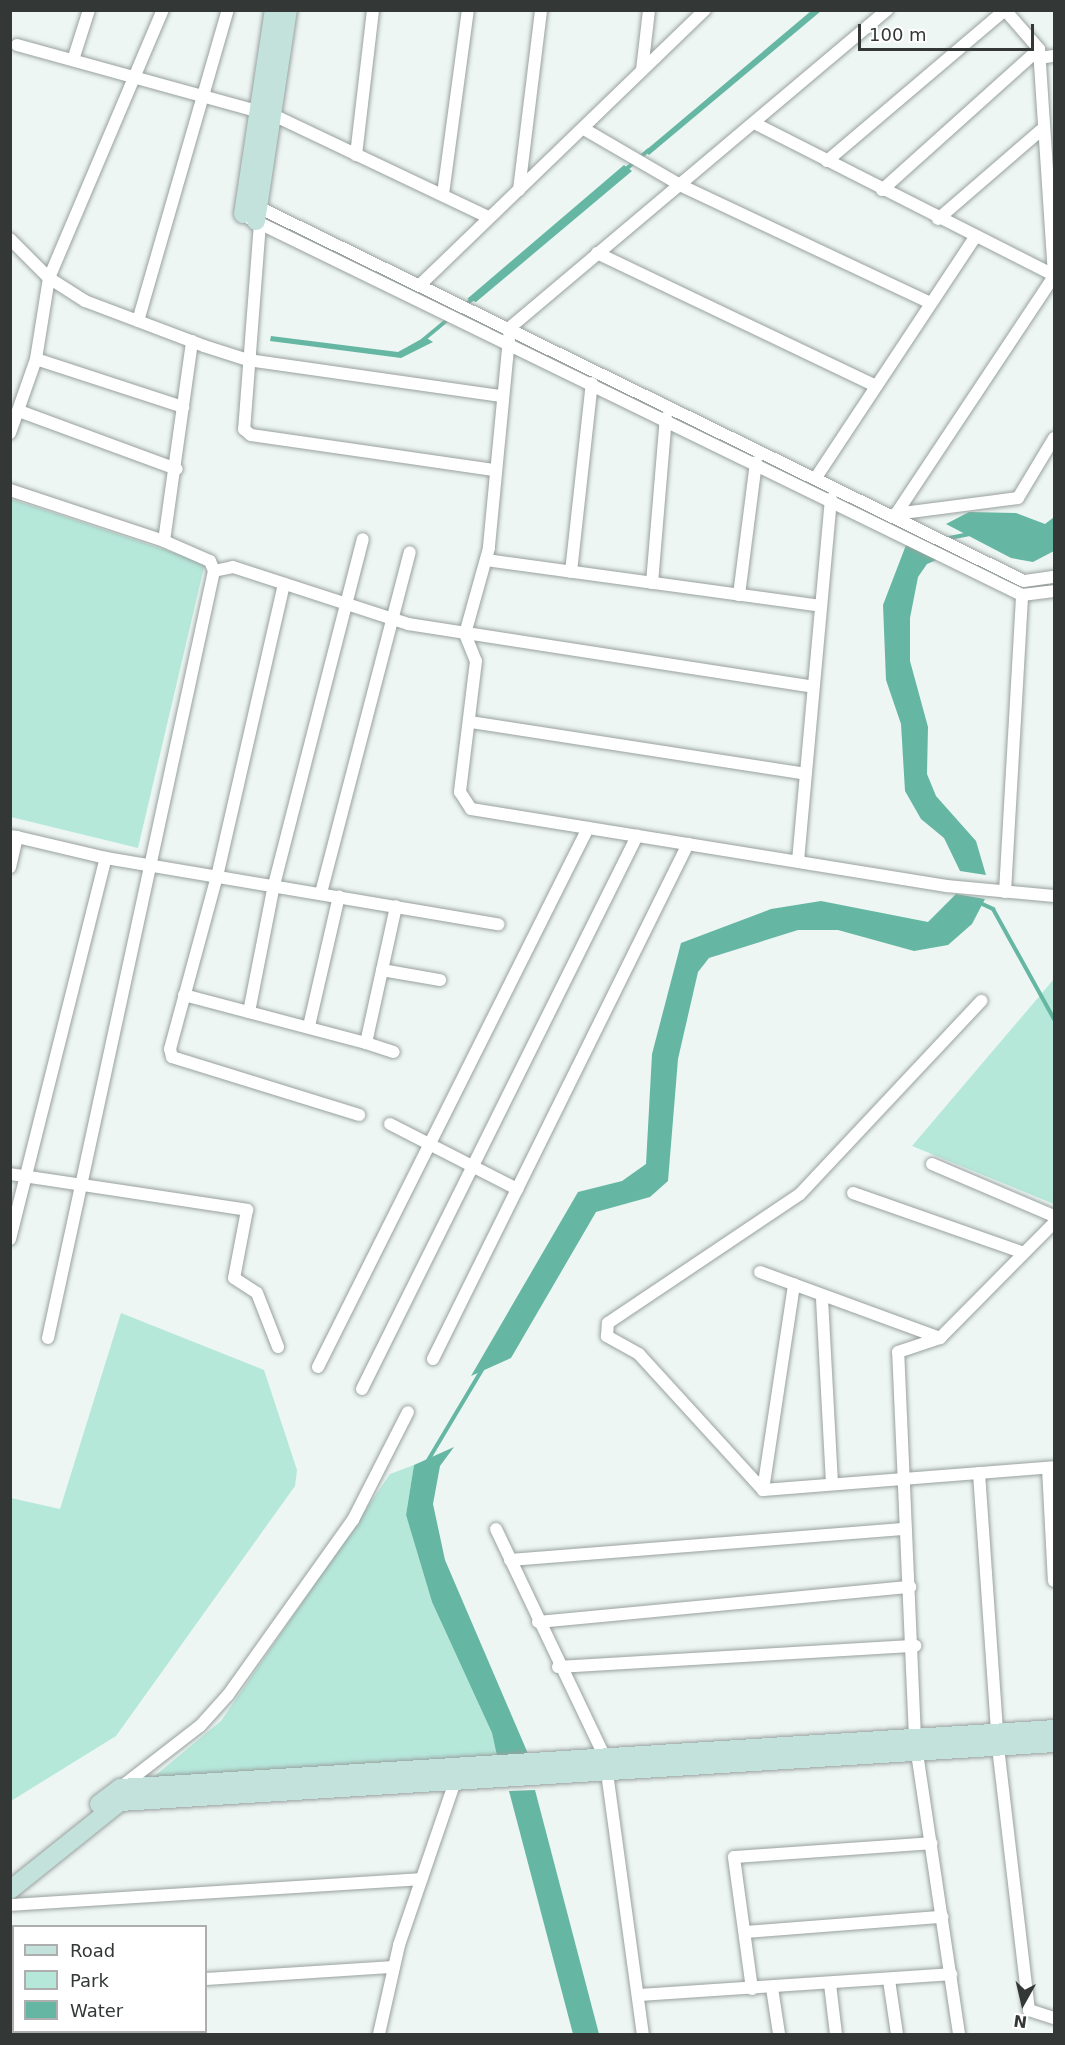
<!DOCTYPE html>
<html>
<head>
<meta charset="utf-8">
<style>
  body { margin:0 }
  #map { position:relative; width:1065px; height:2045px; overflow:hidden; background:#edf6f3; font-family:"DejaVu Sans",sans-serif }
  div>[style] { position:absolute }
  .green>* { inset:0; background:#b6e8da }
  .water>* { inset:0; background:#65b7a3 }
  .stream>* { height:4px; margin:-2px; padding:0 2px; transform-origin:2px; border-radius:2px; background:#65b7a3 }
  .roads { filter:drop-shadow(0 0 2px #99a19f) drop-shadow(0 0 2px #99a19f) }
  .street>* { height:12px; margin:-6px; padding:0 6px; transform-origin:6px; border-radius:6px; background:#fff }
  .secondary>* { height:18px; margin:-9px; padding:0 9px; transform-origin:9px; border-radius:9px; background:#c2e2db }
  span { translate:-50% -50%; white-space:nowrap; text-align:center; line-height:1.15; -webkit-text-stroke:4.5px #fff; paint-order:stroke }
  .frame { position:absolute; inset:0; border:12px solid #333736; pointer-events:none }
  .legend { position:absolute; left:12px; top:1925px; width:195px; height:108px; box-sizing:border-box; background:#fff; border:2px solid #adafaf; margin:0; padding:8px 10px; list-style:none; font-size:18px; color:#333736 }
  .legend li { display:flex; align-items:center; gap:12px; height:30px }
  .legend b { width:30px; border:2px solid #adafaf }
  .north { position:absolute; left:993px; top:1973px; width:60px; height:60px; -webkit-text-stroke:4px #fff; paint-order:stroke; rotate:188deg; font-size:16px; font-weight:700; line-height:24px; text-align:center; color:#333736 }
  .north::after { content:''; display:block; margin:auto; width:21px; height:27px; background:#333736; clip-path:polygon(50% 0,100% 100%,50% 72%,0 100%) }
  .scale { position:absolute; left:858px; top:24px; width:176px; height:27px; box-sizing:border-box; border:3px solid #333736; border-top:0; padding-left:8px; font-size:18px; line-height:21px; white-space:nowrap; color:#333736; -webkit-text-stroke:4px #fff; paint-order:stroke }
</style>
</head>
<body>
<div id="map">
  <div class="green">
    <div style="clip-path:polygon(11px 499px,205px 563px,138px 848px,11px 817px)"></div>
    <div style="clip-path:polygon(1054px 979px,1054px 1204px,912px 1146px)"></div>
    <div style="clip-path:polygon(121px 1313px,264px 1370px,297px 1470px,295px 1486px,116px 1736px,11px 1801px,11px 1498px,60px 1509px)"></div>
    <div style="clip-path:polygon(414px 1465px,406px 1515px,432px 1602px,492px 1733px,497px 1756px,151px 1779px,221px 1721px,390px 1474px)"></div>
  </div>
  <div class="water">
    <div style="clip-path:polygon(811px 11px,821px 11px,649px 155px,645px 151px)"></div>
    <div style="clip-path:polygon(624px 165px,632px 171px,476px 302px,467px 299px)"></div>
    <div style="clip-path:polygon(271px 336px,398px 352px,425px 337px,433px 342px,401px 358px,270px 341px)"></div>
    <div style="clip-path:polygon(969px 512px,1016px 513px,1045px 524px,1054px 517px,1054px 551px,1033px 562px,1011px 558px,946px 524px)"></div>
    <div style="clip-path:polygon(906px 545px,939px 559px,927px 564px,918px 577px,910px 618px,910px 661px,928px 727px,927px 774px,936px 796px,976px 841px,986px 875px,960px 871px,944px 838px,921px 819px,905px 791px,901px 724px,886px 680px,883px 605px)"></div>
    <div style="clip-path:polygon(956px 894px,985px 899px,972px 924px,948px 945px,914px 951px,838px 930px,798px 930px,709px 958px,698px 972px,678px 1059px,668px 1181px,650px 1197px,596px 1212px,511px 1358px,471px 1376px,578px 1192px,622px 1181px,646px 1164px,652px 1054px,681px 943px,771px 909px,821px 901px,928px 922px)"></div>
    <div style="clip-path:polygon(454px 1447px,440px 1466px,433px 1504px,445px 1560px,529px 1756px,497px 1756px,492px 1733px,432px 1602px,406px 1515px,414px 1465px)"></div>
    <div style="clip-path:polygon(535px 1790px,599px 2034px,573px 2034px,509px 1791px)"></div>
  </div>
  <div class="stream">
    <div style="left:625px;top:170px;width:31px;rotate:-40deg"></div>
    <div style="left:423px;top:340px;width:67px;rotate:-39.6deg"></div>
    <div style="left:944px;top:539px;width:25px;rotate:-11deg"></div>
    <div style="left:978px;top:902px;width:17px;rotate:25deg"></div>
    <div style="left:993px;top:909px;width:126px;rotate:61deg"></div>
    <div style="left:427px;top:1462px;width:109px;rotate:-59.2deg"></div>
  </div>
  <div class="roads">
    <div class="street">
      <div style="left:887px;top:10px;width:493px;rotate:139.9deg"></div>
      <div style="left:510px;top:328px;width:221px;rotate:95.5deg"></div>
      <div style="left:489px;top:548px;width:89px;rotate:105.6deg"></div>
      <div style="left:465px;top:634px;width:29px;rotate:68deg"></div>
      <div style="left:476px;top:661px;width:132px;rotate:97deg"></div>
      <div style="left:460px;top:792px;width:20px;rotate:57deg"></div>
      <div style="left:471px;top:809px;width:482px;rotate:9.2deg"></div>
      <div style="left:947px;top:886px;width:107px;rotate:5.3deg"></div>
      <div style="left:1005px;top:10px;width:52px;rotate:48.9deg"></div>
      <div style="left:1039px;top:49px;width:224px;rotate:86.2deg"></div>
      <div style="left:17px;top:45px;width:249px;rotate:15.4deg"></div>
      <div style="left:1039px;top:58px;width:15px;rotate:-8deg"></div>
      <div style="left:73px;top:60px;width:52px;rotate:-72.3deg"></div>
      <div style="left:642px;top:70px;width:60px;rotate:-83.3deg"></div>
      <div style="left:271px;top:114px;width:240px;rotate:25.4deg"></div>
      <div style="left:756px;top:124px;width:334px;rotate:26.9deg"></div>
      <div style="left:584px;top:129px;width:113px;rotate:30.2deg"></div>
      <div style="left:682px;top:186px;width:275px;rotate:25.2deg"></div>
      <div style="left:356px;top:155px;width:146px;rotate:-83.3deg"></div>
      <div style="left:827px;top:161px;width:233px;rotate:-40.3deg"></div>
      <div style="left:519px;top:190px;width:181px;rotate:-83deg"></div>
      <div style="left:882px;top:190px;width:211px;rotate:-41.9deg"></div>
      <div style="left:443px;top:194px;width:186px;rotate:-82.3deg"></div>
      <div style="left:252px;top:204px;width:859px;rotate:26.03deg"></div>
      <div style="left:1024px;top:581px;width:30px;rotate:-8deg"></div>
      <div style="left:249px;top:218px;width:860px;rotate:26deg"></div>
      <div style="left:1022px;top:595px;width:32px;rotate:-7deg"></div>
      <div style="left:938px;top:219px;width:136px;rotate:-40.8deg"></div>
      <div style="left:260px;top:223px;width:207px;rotate:94.4deg"></div>
      <div style="left:244px;top:429px;width:9px;rotate:41deg"></div>
      <div style="left:251px;top:435px;width:246px;rotate:8.2deg"></div>
      <div style="left:10px;top:239px;width:55px;rotate:45deg"></div>
      <div style="left:49px;top:278px;width:43px;rotate:32.6deg"></div>
      <div style="left:85px;top:301px;width:127px;rotate:20.7deg"></div>
      <div style="left:204px;top:346px;width:46px;rotate:17.7deg"></div>
      <div style="left:248px;top:360px;width:256px;rotate:8.1deg"></div>
      <div style="left:597px;top:253px;width:309px;rotate:25.5deg"></div>
      <div style="left:420px;top:285px;width:396px;rotate:-44deg"></div>
      <div style="left:138px;top:321px;width:324px;rotate:-73.9deg"></div>
      <div style="left:36px;top:359px;width:155px;rotate:18.1deg"></div>
      <div style="left:19px;top:411px;width:168px;rotate:20.2deg"></div>
      <div style="left:10px;top:433px;width:78px;rotate:-70.6deg"></div>
      <div style="left:36px;top:359px;width:82px;rotate:-80.9deg"></div>
      <div style="left:49px;top:278px;width:291px;rotate:-67deg"></div>
      <div style="left:817px;top:476px;width:287px;rotate:-56.5deg"></div>
      <div style="left:10px;top:490px;width:162px;rotate:18.3deg"></div>
      <div style="left:164px;top:541px;width:50px;rotate:23.5deg"></div>
      <div style="left:210px;top:561px;width:11px;rotate:68deg"></div>
      <div style="left:214px;top:571px;width:19px;rotate:-12deg"></div>
      <div style="left:233px;top:567px;width:184px;rotate:18deg"></div>
      <div style="left:408px;top:624px;width:410px;rotate:8.8deg"></div>
      <div style="left:895px;top:514px;width:124px;rotate:-7.4deg"></div>
      <div style="left:1018px;top:498px;width:70px;rotate:-59deg"></div>
      <div style="left:896px;top:514px;width:286px;rotate:-56.4deg"></div>
      <div style="left:164px;top:541px;width:202px;rotate:-82deg"></div>
      <div style="left:486px;top:560px;width:338px;rotate:7.8deg"></div>
      <div style="left:571px;top:572px;width:190px;rotate:-83.7deg"></div>
      <div style="left:652px;top:583px;width:166px;rotate:-85.2deg"></div>
      <div style="left:284px;top:584px;width:300px;rotate:102.9deg"></div>
      <div style="left:217px;top:876px;width:179px;rotate:105.2deg"></div>
      <div style="left:170px;top:1049px;width:8px;rotate:76deg"></div>
      <div style="left:172px;top:1057px;width:196px;rotate:17.2deg"></div>
      <div style="left:739px;top:595px;width:134px;rotate:-82.7deg"></div>
      <div style="left:471px;top:722px;width:338px;rotate:8.8deg"></div>
      <div style="left:10px;top:836px;width:7px;rotate:8deg"></div>
      <div style="left:17px;top:837px;width:31px;rotate:103deg"></div>
      <div style="left:17px;top:837px;width:91px;rotate:13.3deg"></div>
      <div style="left:106px;top:858px;width:398px;rotate:9.6deg"></div>
      <div style="left:798px;top:861px;width:364px;rotate:-84.8deg"></div>
      <div style="left:1005px;top:892px;width:297px;rotate:-86.7deg"></div>
      <div style="left:321px;top:893px;width:352px;rotate:-75.4deg"></div>
      <div style="left:382px;top:970px;width:59px;rotate:9.8deg"></div>
      <div style="left:184px;top:995px;width:188px;rotate:14.8deg"></div>
      <div style="left:366px;top:1043px;width:140px;rotate:-77.6deg"></div>
      <div style="left:249px;top:1012px;width:129px;rotate:-78.9deg"></div>
      <div style="left:274px;top:885px;width:357px;rotate:-75.6deg"></div>
      <div style="left:309px;top:1026px;width:133px;rotate:-77deg"></div>
      <div style="left:366px;top:1043px;width:29px;rotate:18deg"></div>
      <div style="left:390px;top:1124px;width:143px;rotate:27.1deg"></div>
      <div style="left:932px;top:1164px;width:133px;rotate:23.1deg"></div>
      <div style="left:10px;top:1174px;width:240px;rotate:8.6deg"></div>
      <div style="left:247px;top:1210px;width:69px;rotate:100.8deg"></div>
      <div style="left:234px;top:1278px;width:27px;rotate:33deg"></div>
      <div style="left:257px;top:1293px;width:58px;rotate:68.7deg"></div>
      <div style="left:853px;top:1193px;width:181px;rotate:19.3deg"></div>
      <div style="left:10px;top:1239px;width:393px;rotate:-75.9deg"></div>
      <div style="left:760px;top:1272px;width:192px;rotate:20.1deg"></div>
      <div style="left:822px;top:1299px;width:184px;rotate:86.9deg"></div>
      <div style="left:48px;top:1338px;width:785px;rotate:-77.79deg"></div>
      <div style="left:433px;top:1359px;width:575px;rotate:-63.66deg"></div>
      <div style="left:318px;top:1367px;width:603px;rotate:-63.39deg"></div>
      <div style="left:362px;top:1389px;width:618px;rotate:-63.56deg"></div>
      <div style="left:1048px;top:1468px;width:113px;rotate:87deg"></div>
      <div style="left:979px;top:1473px;width:261px;rotate:86deg"></div>
      <div style="left:763px;top:1490px;width:184px;rotate:-132.4deg"></div>
      <div style="left:639px;top:1354px;width:37px;rotate:-151deg"></div>
      <div style="left:607px;top:1336px;width:13px;rotate:-86deg"></div>
      <div style="left:608px;top:1323px;width:231px;rotate:-33.9deg"></div>
      <div style="left:800px;top:1194px;width:265px;rotate:-46.8deg"></div>
      <div style="left:763px;top:1490px;width:292px;rotate:-4.5deg"></div>
      <div style="left:763px;top:1490px;width:208px;rotate:-81.4deg"></div>
      <div style="left:496px;top:1529px;width:254px;rotate:64.5deg"></div>
      <div style="left:605px;top:1758px;width:279px;rotate:82.2deg"></div>
      <div style="left:510px;top:1560px;width:397px;rotate:-4.5deg"></div>
      <div style="left:538px;top:1622px;width:374px;rotate:-5.4deg"></div>
      <div style="left:558px;top:1667px;width:358px;rotate:-3.4deg"></div>
      <div style="left:998px;top:1747px;width:265px;rotate:83.3deg"></div>
      <div style="left:1029px;top:2010px;width:26px;rotate:18deg"></div>
      <div style="left:121px;top:1787px;width:100px;rotate:-37.7deg"></div>
      <div style="left:200px;top:1726px;width:42px;rotate:-47.9deg"></div>
      <div style="left:228px;top:1695px;width:215px;rotate:-54.5deg"></div>
      <div style="left:353px;top:1520px;width:121px;rotate:-63deg"></div>
      <div style="left:10px;top:1905px;width:412px;rotate:-3.6deg"></div>
      <div style="left:745px;top:1932px;width:198px;rotate:-4.4deg"></div>
      <div style="left:206px;top:1979px;width:188px;rotate:-3.7deg"></div>
      <div style="left:889px;top:1980px;width:55px;rotate:81.6deg"></div>
      <div style="left:830px;top:1984px;width:50px;rotate:83.2deg"></div>
      <div style="left:772px;top:1988px;width:47px;rotate:81.3deg"></div>
      <div style="left:752px;top:1989px;width:133px;rotate:-97.8deg"></div>
      <div style="left:734px;top:1857px;width:198px;rotate:-4deg"></div>
      <div style="left:10px;top:1991px;width:4px"></div>
      <div style="left:638px;top:1995px;width:314px;rotate:-3.8deg"></div>
      <div style="left:379px;top:2034px;width:91px;rotate:-77.3deg"></div>
      <div style="left:399px;top:1945px;width:173px;rotate:-71.1deg"></div>
      <div style="left:959px;top:2034px;width:299px;rotate:-98.5deg"></div>
      <div style="left:915px;top:1738px;width:386px;rotate:-92.5deg"></div>
      <div style="left:898px;top:1352px;width:44px;rotate:-18.4deg"></div>
      <div style="left:940px;top:1338px;width:162px;rotate:-45.3deg"></div>
    </div>
    <div class="secondary">
      <div style="left:243px;top:214px;width:206px;rotate:-81.4deg"></div>
      <div style="left:256px;top:221px;width:213px;rotate:-81.4deg"></div>
      <div style="left:99px;top:1804px;width:26px;rotate:-37deg"></div>
      <div style="left:120px;top:1788px;width:936px;rotate:-3.61deg"></div>
      <div style="left:10px;top:1890px;width:141px;rotate:-38.7deg"></div>
      <div style="left:120px;top:1802px;width:936px;rotate:-3.61deg"></div>
    </div>
  </div>
  <div class="frame"></div>
  <ul class="legend">
  <li><b style="height:8px;background:#c2e2db"></b>Road</li>
  <li><b style="height:16px;background:#b6e8da"></b>Park</li>
  <li><b style="height:16px;background:#65b7a3"></b>Water</li>
  </ul>
  <div class="north">N</div>
  <div class="scale">100 m</div>
</div>
</body>
</html>
